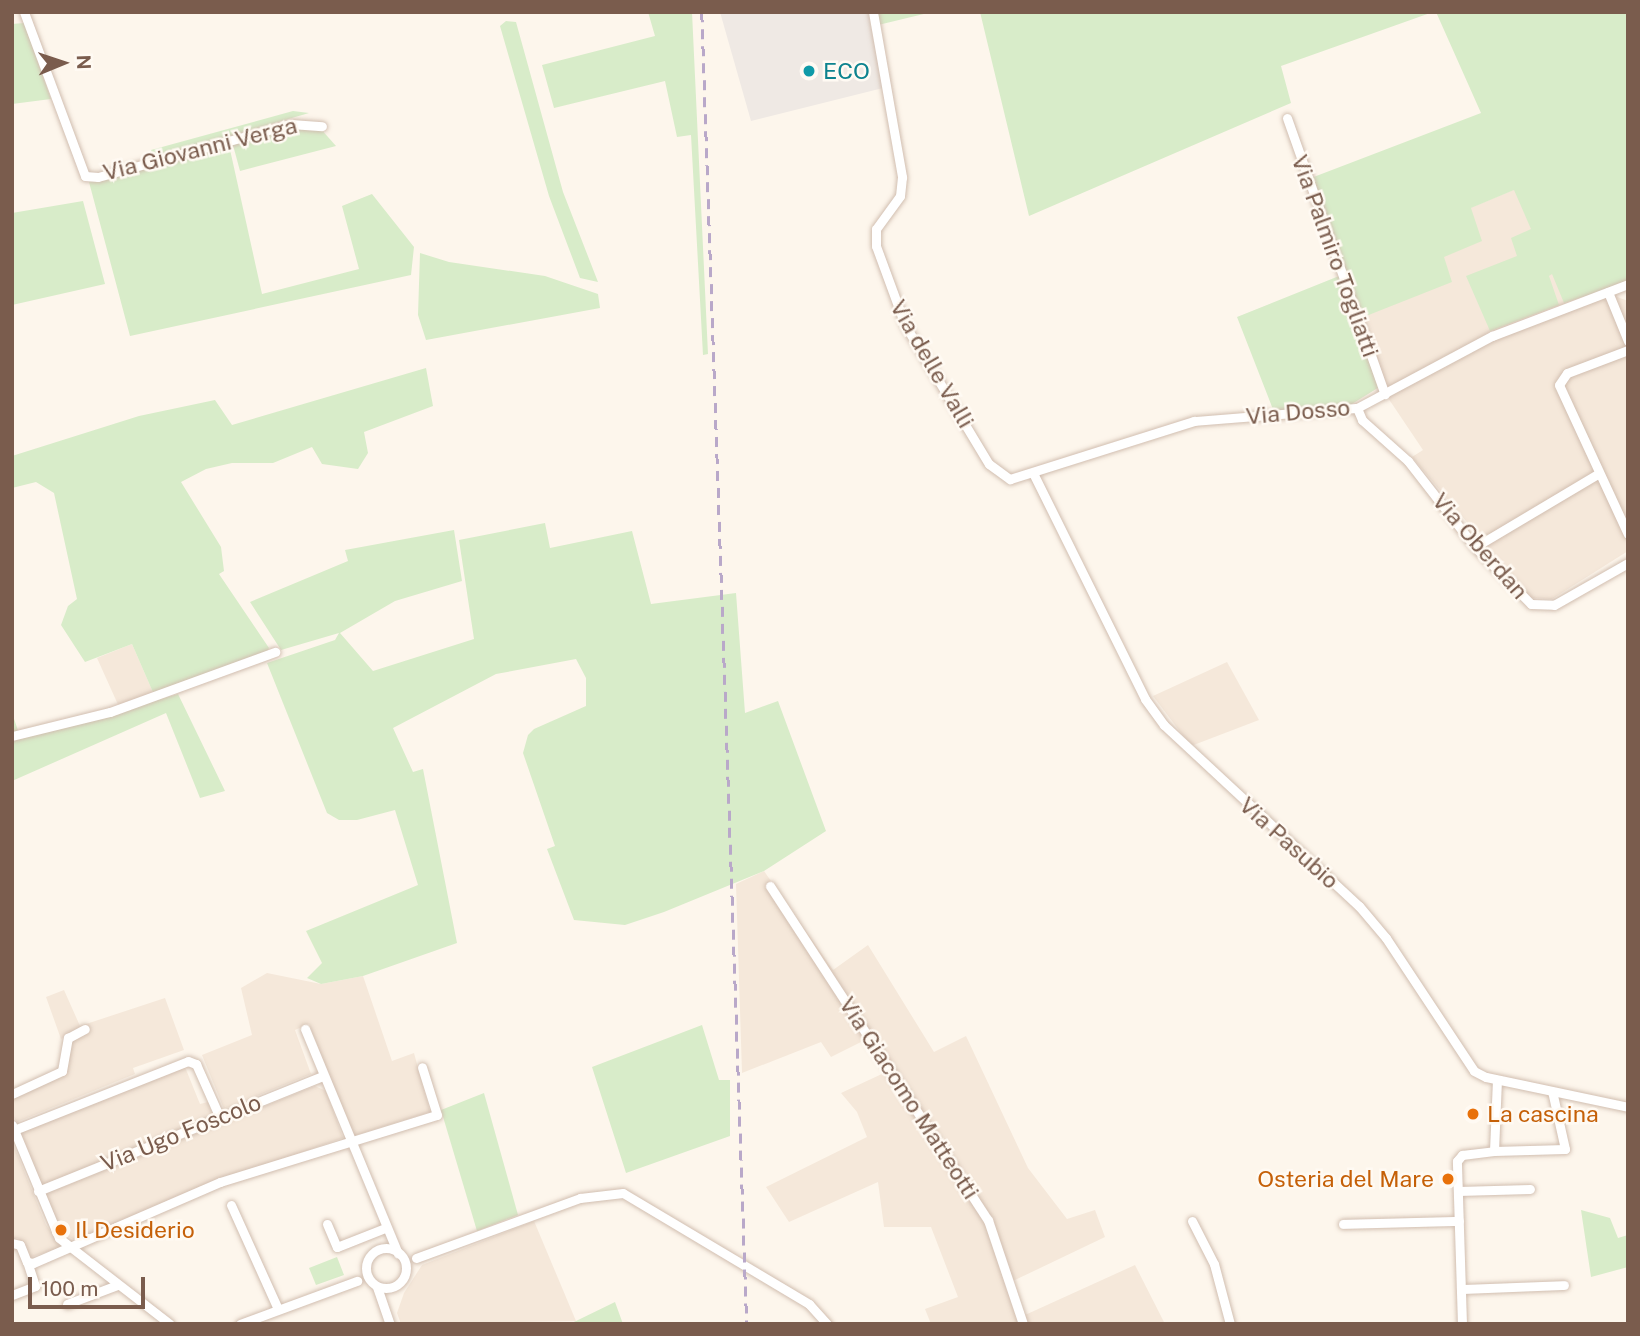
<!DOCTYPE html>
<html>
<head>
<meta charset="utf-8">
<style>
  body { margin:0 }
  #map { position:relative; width:1640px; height:1336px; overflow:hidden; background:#fdf6ec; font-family:"Public Sans",sans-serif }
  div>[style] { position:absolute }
  .residential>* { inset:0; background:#f5e8da }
  .industrial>* { inset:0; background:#efe9e4 }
  .green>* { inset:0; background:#d8ecc9 }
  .roads { filter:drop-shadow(0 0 2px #d1beb0) drop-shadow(0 0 2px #d1beb0) }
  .minor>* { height:9px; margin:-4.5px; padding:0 4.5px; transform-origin:4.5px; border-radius:4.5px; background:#fff }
  .minor>.ring { margin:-4.5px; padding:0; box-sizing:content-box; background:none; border:9px solid #fff; border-radius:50% }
  .rail>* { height:2.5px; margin-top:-1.25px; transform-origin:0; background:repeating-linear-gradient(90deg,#b9a8c9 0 10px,transparent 0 17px) }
  .dots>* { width:19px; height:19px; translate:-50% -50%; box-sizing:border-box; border:4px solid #fffaf3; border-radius:50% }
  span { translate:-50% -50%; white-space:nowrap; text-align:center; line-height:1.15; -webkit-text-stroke:5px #fffaf3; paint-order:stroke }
  .culture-label { font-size:23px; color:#0d838f }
  .left { translate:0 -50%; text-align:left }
  .street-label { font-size:23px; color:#7a5c4d }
  .food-label { font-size:23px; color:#c56008 }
  .right { translate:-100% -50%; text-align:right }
  .frame { position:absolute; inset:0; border:14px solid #7a5c4d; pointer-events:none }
  .north { position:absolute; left:28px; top:28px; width:70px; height:70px; -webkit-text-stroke:5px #fffaf3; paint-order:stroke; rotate:88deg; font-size:19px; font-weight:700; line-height:28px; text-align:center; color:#7a5c4d }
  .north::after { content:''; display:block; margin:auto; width:24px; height:32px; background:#7a5c4d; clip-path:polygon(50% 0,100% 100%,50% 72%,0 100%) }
  .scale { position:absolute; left:28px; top:1277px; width:117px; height:32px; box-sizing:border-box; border:4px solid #7a5c4d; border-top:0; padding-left:9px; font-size:21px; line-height:24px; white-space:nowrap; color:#7a5c4d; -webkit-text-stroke:5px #fffaf3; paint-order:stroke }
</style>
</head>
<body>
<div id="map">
  <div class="residential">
    <div style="clip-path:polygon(1518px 188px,1601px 291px,1628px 301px,1628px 551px,1552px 599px,1531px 598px,1412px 457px,1423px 450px,1380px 386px,1356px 320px,1443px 257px,1470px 208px)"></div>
    <div style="clip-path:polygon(132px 644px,155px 697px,120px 709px,97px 658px)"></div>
    <div style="clip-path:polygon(1227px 662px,1259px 720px,1191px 746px,1153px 696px)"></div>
    <div style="clip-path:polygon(764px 871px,833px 970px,868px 945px,934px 1052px,966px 1036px,1028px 1168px,1067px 1219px,1095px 1210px,1105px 1237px,1013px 1281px,1025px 1315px,1135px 1265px,1165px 1324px,931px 1324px,925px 1309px,958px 1297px,931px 1227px,884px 1227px,878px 1182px,789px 1222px,766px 1187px,867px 1137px,857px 1112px,841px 1093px,884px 1073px,863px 1041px,831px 1057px,821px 1042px,742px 1073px,736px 884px)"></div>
    <div style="clip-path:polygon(267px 973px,321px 984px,363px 976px,392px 1061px,414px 1053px,430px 1112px,353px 1136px,309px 1024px,295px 1030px,311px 1074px,224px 1109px,202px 1055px,252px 1035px,241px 988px)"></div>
    <div style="clip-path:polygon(64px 990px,80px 1026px,165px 998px,184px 1050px,133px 1068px,135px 1074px,17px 1122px,12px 1115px,14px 1097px,64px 1075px,68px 1068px,70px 1044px,79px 1028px,61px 1039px,46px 997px)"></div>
    <div style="clip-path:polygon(185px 1067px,200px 1104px,208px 1102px,214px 1118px,42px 1185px,20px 1131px)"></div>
    <div style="clip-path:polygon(315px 1086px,326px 1091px,343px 1138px,220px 1180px,77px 1241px,60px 1232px,45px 1194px)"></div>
    <div style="clip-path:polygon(12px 1141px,46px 1225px,62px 1247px,28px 1258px,18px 1238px,12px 1239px)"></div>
    <div style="clip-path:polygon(534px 1221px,576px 1321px,401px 1324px,397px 1313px,404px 1293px,422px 1265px)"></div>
  </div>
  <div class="industrial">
    <div style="clip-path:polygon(720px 12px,868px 12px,883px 88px,751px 121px)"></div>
  </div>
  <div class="green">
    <div style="clip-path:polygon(648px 12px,692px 12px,708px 354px,703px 355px,691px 135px,677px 137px,665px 81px,554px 108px,542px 65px,655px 36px)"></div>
    <div style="clip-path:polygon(870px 12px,932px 12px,874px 26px)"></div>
    <div style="clip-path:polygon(980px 12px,1433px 12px,1281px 66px,1291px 103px,1029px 216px)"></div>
    <div style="clip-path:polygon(1436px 12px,1628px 12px,1628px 282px,1564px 303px,1552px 274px,1549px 276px,1559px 305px,1490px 331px,1466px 276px,1517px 256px,1511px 238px,1531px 229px,1514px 190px,1471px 208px,1482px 241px,1444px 257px,1452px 282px,1356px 320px,1381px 386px,1347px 407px,1274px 412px,1237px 317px,1344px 274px,1311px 178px,1481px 113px)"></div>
    <div style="clip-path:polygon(506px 21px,516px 22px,563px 192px,598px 282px,580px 278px,549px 196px,500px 26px)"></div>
    <div style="clip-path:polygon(24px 23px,51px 99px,12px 104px,12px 24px)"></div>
    <div style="clip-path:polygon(293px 111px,309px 113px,152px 159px,151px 150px)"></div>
    <div style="clip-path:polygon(291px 128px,320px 128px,336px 146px,240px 171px,233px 145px)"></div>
    <div style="clip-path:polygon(229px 145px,262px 294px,359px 269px,342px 206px,372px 194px,414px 247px,411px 275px,130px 336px,89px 182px)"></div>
    <div style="clip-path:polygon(83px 201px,105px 284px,12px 305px,12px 213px)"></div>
    <div style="clip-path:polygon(420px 253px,449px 262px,545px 276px,598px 294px,600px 308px,426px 340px,418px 315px)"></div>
    <div style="clip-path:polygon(426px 368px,433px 406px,364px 432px,368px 453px,358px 469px,322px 464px,312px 447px,273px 463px,232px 463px,206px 469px,181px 482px,221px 547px,224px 571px,219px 574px,269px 648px,266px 654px,155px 697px,132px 644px,85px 662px,61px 625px,68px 606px,77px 599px,54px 493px,36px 482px,12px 488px,12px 456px,139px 416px,215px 400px,232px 425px)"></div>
    <div style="clip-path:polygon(545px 523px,550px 548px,632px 531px,651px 604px,736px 593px,745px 713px,778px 701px,826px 831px,764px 871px,664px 912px,625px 925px,574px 920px,547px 849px,555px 846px,523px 753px,528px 735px,534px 729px,586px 706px,586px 678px,576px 659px,496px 674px,393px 728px,413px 772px,423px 769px,457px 943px,363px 976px,321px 984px,307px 978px,322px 963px,306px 931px,418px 885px,395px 810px,357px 820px,339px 820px,327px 813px,267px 663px,335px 640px,339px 633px,281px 650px,250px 602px,348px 561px,345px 550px,454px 530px,462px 581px,395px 601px,340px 633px,373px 671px,474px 639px,459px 540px)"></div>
    <div style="clip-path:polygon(178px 694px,225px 791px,200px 798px,166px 713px,12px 781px,12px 713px,21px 739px)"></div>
    <div style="clip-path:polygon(702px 1025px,719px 1080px,730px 1080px,730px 1136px,626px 1173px,592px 1067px)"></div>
    <div style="clip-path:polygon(484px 1093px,518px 1215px,477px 1231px,441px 1110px)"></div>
    <div style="clip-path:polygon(1581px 1210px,1610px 1218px,1618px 1238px,1628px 1235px,1628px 1267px,1591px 1277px)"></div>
    <div style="clip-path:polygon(337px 1257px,344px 1275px,316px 1285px,309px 1268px)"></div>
    <div style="clip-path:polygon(615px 1302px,623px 1324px,569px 1324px,576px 1321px)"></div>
  </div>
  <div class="roads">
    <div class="minor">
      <div style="left:24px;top:12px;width:175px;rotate:69.6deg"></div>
      <div style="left:85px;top:176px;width:13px;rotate:4deg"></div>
      <div style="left:98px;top:177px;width:200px;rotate:-15.4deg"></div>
      <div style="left:291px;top:124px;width:31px;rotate:4deg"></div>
      <div style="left:873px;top:12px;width:168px;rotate:80deg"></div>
      <div style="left:902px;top:177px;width:19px;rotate:96deg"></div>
      <div style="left:900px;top:196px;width:41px;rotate:126deg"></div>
      <div style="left:876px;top:229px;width:17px;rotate:90deg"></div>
      <div style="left:876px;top:246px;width:84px;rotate:69.8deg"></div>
      <div style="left:905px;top:325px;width:162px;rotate:58.9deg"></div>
      <div style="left:989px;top:464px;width:26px;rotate:36deg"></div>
      <div style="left:1010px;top:479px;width:193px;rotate:-17.5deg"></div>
      <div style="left:1194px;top:421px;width:164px;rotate:-4.6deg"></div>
      <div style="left:1357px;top:408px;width:153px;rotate:-28.1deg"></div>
      <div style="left:1492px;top:336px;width:146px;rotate:-20.9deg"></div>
      <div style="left:1287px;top:118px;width:293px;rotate:70.5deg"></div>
      <div style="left:1608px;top:292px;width:53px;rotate:67.8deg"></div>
      <div style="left:1628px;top:350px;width:65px;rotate:159.3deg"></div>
      <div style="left:1567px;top:373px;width:14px;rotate:124deg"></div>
      <div style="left:1559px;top:385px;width:164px;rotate:65.2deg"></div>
      <div style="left:1357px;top:408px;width:13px;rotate:67deg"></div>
      <div style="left:1362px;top:420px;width:62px;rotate:41.7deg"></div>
      <div style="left:1408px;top:461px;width:109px;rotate:52.1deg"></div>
      <div style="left:1475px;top:547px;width:80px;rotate:45.5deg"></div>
      <div style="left:1531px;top:604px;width:23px;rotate:2deg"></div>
      <div style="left:1554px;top:605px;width:85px;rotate:-29.6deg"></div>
      <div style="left:1034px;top:475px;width:250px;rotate:63.6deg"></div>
      <div style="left:1145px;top:699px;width:32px;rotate:54deg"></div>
      <div style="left:1164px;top:725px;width:266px;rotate:42.9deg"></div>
      <div style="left:1359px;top:906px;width:42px;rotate:49.8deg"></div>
      <div style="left:1386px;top:938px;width:159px;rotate:56.5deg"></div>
      <div style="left:1474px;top:1071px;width:13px;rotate:27deg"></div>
      <div style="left:1486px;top:1077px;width:145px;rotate:11.9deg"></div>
      <div style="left:1475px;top:547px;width:144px;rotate:-30.8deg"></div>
      <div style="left:12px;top:736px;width:101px;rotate:-13.8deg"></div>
      <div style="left:110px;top:712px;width:176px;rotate:-20deg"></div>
      <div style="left:770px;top:886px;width:399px;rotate:56.9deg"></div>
      <div style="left:988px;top:1220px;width:110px;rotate:71.4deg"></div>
      <div style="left:305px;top:1029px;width:243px;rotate:67.5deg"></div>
      <div style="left:12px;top:1094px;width:55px;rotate:-24.7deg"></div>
      <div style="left:62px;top:1071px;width:34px;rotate:-80deg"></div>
      <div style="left:68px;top:1038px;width:19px;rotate:-28deg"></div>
      <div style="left:12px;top:1125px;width:122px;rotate:67.4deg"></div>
      <div style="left:59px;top:1238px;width:140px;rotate:37.8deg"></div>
      <div style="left:14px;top:1130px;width:187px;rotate:-21.6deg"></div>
      <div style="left:188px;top:1061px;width:9px;rotate:21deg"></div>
      <div style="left:196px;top:1064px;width:59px;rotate:66deg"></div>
      <div style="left:1494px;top:1151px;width:71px;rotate:-87.6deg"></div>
      <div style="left:38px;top:1191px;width:307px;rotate:-22deg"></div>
      <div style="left:1458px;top:1191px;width:72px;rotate:-1.6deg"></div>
      <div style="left:231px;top:1205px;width:114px;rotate:65.7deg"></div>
      <div style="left:1192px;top:1221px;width:48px;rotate:62.9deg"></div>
      <div style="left:1214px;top:1264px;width:62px;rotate:75.1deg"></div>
      <div style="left:327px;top:1224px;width:25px;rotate:67deg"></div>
      <div style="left:337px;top:1247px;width:52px;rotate:-21.6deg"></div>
      <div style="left:1343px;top:1224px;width:116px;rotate:-1.5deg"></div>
      <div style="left:12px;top:1243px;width:8px;rotate:14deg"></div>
      <div style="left:20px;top:1245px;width:18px;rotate:68deg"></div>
      <div style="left:27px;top:1262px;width:6px;rotate:9deg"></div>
      <div style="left:33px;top:1263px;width:204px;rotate:-23.4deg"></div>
      <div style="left:220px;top:1182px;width:227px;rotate:-17.2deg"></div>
      <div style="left:437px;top:1115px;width:50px;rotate:-107.4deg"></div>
      <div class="ring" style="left:366px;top:1248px;width:31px;height:31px"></div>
      <div style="left:416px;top:1258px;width:175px;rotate:-20.1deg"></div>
      <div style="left:580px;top:1198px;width:43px;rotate:-6.6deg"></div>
      <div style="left:623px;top:1193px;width:217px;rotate:30.8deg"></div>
      <div style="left:809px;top:1304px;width:27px;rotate:48deg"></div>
      <div style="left:377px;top:1287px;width:39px;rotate:71deg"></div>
      <div style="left:1461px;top:1289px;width:103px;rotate:-2.2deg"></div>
      <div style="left:12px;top:1295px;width:25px;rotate:-21deg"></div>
      <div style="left:35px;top:1286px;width:25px;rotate:-108deg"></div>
      <div style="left:67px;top:1304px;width:53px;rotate:-20.8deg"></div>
      <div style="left:240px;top:1324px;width:125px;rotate:-20.2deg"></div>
      <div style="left:1462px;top:1324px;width:163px;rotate:-91.8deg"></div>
      <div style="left:1457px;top:1161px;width:8px;rotate:-50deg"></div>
      <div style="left:1462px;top:1155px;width:32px;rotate:-7deg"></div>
      <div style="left:1494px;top:1151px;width:71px;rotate:-1.6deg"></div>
      <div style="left:1565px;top:1149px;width:59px;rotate:-102.6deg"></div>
    </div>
  </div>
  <div class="rail">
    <div style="left:702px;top:12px;width:1313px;rotate:88.04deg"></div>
  </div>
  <div class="dots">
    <div style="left:809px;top:71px;background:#0f9aa8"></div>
    <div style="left:1473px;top:1114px;background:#e8710a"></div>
    <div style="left:1448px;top:1179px;background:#e8710a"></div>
    <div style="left:61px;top:1230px;background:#e8710a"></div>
  </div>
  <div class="culture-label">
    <span class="left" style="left:823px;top:71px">ECO</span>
  </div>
  <div class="street-label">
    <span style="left:200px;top:149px;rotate:-14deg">Via Giovanni Verga</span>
    <span style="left:1335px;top:256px;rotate:70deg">Via Palmiro Togliatti</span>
    <span style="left:932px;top:364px;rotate:60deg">Via delle Valli</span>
    <span style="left:1298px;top:412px;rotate:-5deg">Via Dosso</span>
    <span style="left:1480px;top:546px;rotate:49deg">Via Oberdan</span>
    <span style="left:1289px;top:843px;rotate:42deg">Via Pasubio</span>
    <span style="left:909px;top:1098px;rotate:57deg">Via Giacomo Matteotti</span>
    <span style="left:181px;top:1133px;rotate:-22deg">Via Ugo Foscolo</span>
  </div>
  <div class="food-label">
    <span class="left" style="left:1487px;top:1114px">La cascina</span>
    <span class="right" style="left:1434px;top:1179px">Osteria del Mare</span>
    <span class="left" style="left:75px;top:1230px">Il Desiderio</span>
  </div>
  <div class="frame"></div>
  <div class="north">N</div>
  <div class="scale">100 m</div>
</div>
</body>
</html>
